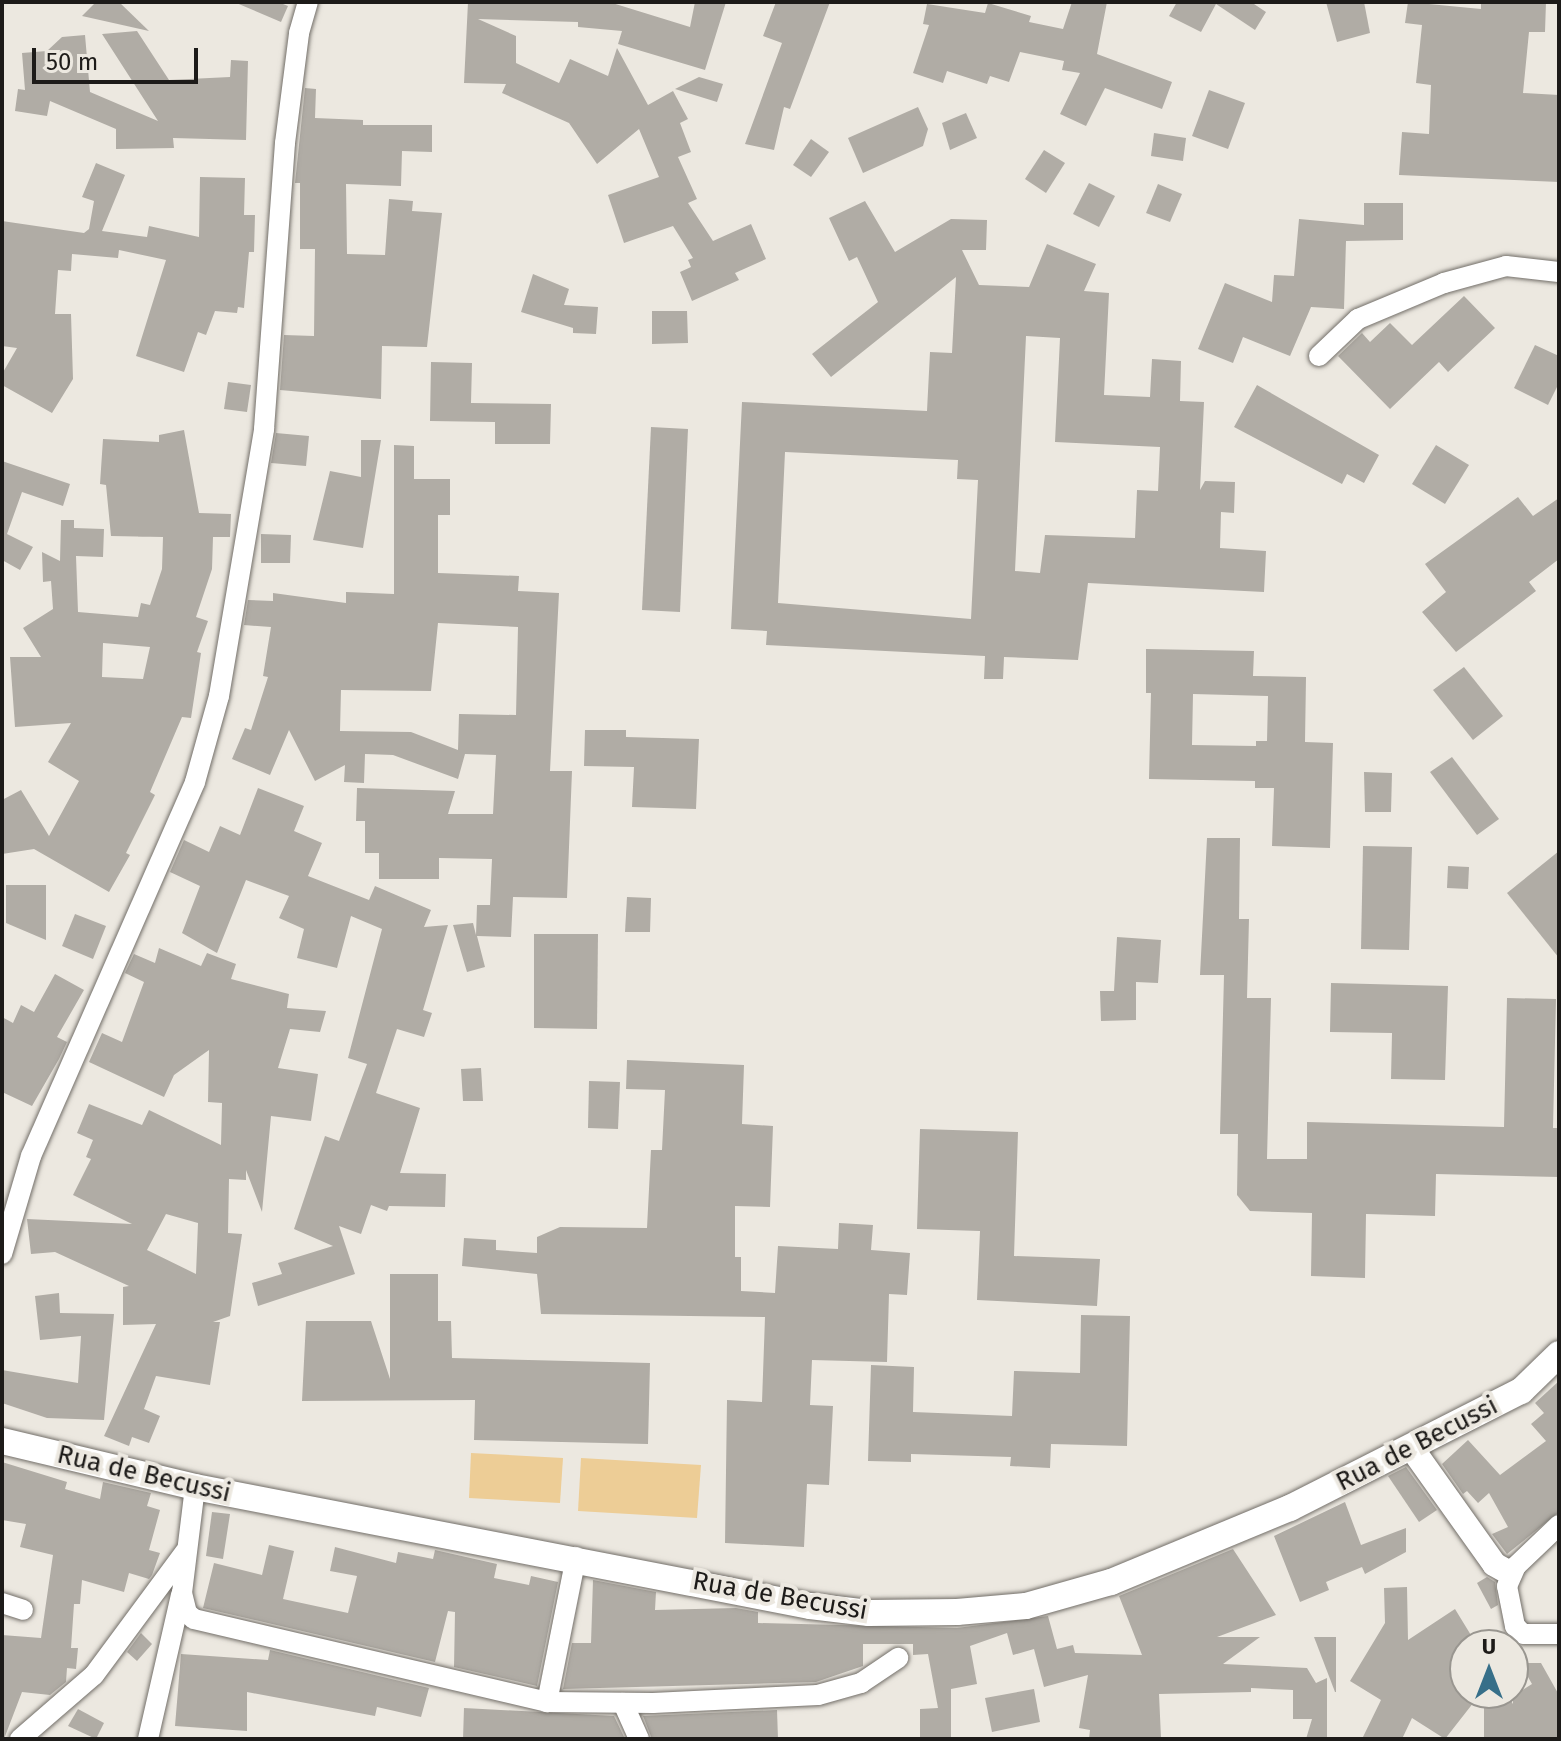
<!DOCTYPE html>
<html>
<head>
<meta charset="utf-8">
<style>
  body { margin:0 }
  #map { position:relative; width:1561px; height:1741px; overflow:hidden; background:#ece8e0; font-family:"Fira Sans",sans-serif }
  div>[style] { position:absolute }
  .green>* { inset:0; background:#edcd96 }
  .building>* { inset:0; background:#b0aca5 }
  .roads { filter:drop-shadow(0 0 2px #726e68) drop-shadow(0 0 2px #726e68) }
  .minor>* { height:20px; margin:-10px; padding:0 10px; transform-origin:10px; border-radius:10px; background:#fff }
  .tertiary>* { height:26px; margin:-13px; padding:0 13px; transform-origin:13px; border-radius:13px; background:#fff }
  span { translate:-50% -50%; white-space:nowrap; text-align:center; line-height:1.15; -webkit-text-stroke:8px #ece8e0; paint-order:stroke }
  .street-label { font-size:26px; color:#1d1b19 }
  .frame { position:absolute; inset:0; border:4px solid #1d1b19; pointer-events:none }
  .north { position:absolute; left:1449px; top:1629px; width:80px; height:80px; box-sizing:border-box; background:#ece8e0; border:2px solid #999690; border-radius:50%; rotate:0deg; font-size:22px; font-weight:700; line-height:32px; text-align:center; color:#1d1b19 }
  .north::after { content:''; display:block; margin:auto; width:28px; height:36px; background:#376f89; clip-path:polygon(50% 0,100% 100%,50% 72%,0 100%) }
  .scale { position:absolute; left:32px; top:48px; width:166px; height:36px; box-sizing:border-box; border:4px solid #1d1b19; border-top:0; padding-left:10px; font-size:24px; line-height:28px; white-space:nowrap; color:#1d1b19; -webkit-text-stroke:6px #ece8e0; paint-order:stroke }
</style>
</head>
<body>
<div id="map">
  <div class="green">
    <div style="clip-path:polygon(471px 1453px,563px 1458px,560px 1503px,469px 1498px)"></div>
    <div style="clip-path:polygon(581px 1458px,701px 1465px,697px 1518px,578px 1511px)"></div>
  </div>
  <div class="building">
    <div style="clip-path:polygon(96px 2px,119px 2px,149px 31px,82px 16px)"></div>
    <div style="clip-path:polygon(234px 2px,278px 2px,288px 6px,281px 22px)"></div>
    <div style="clip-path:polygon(468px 2px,609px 2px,690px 27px,695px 2px,726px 2px,705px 70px,618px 44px,622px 31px,578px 27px,578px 22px,478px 19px,516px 36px,516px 63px,559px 83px,570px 59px,608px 76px,617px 48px,648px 105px,673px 91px,688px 119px,680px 123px,691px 152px,678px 157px,697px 199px,688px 203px,713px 241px,751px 224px,766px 259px,735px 273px,739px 280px,692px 301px,680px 272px,691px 267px,688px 260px,693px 258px,673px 226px,624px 243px,608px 195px,659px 177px,639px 129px,597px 164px,569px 123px,502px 93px,506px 84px,464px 83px)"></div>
    <div style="clip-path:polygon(776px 2px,830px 2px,790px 109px,784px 107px,774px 150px,745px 144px,782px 43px,763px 36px)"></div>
    <div style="clip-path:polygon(1072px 2px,1107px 2px,1097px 54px,1172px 82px,1162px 109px,1105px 88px,1086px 126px,1060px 114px,1080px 73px,1062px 70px,1064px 61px,1020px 52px,1009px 82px,990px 76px,987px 84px,947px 71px,943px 83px,913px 73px,929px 25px,923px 24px,927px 4px,985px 13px,988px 3px,1031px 16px,1029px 22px,1063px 29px)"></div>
    <div style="clip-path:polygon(1177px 2px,1251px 2px,1266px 12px,1255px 30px,1216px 4px,1201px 32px,1169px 16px)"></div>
    <div style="clip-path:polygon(1326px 2px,1364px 2px,1370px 33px,1337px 42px)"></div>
    <div style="clip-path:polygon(1408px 2px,1481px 9px,1481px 2px,1546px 2px,1545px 32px,1529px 32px,1523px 93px,1559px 95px,1559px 182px,1399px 175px,1402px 132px,1429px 134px,1431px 85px,1416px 83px,1422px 25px,1405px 23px)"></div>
    <div style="clip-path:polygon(137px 31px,169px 80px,230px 77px,231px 60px,248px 61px,246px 140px,173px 138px,174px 148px,116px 149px,116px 129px,50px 101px,47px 116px,15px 111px,18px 89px,25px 90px,22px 53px,47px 51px,62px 37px,85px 35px,90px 92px,158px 121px,102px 34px)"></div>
    <div style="clip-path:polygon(699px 77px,723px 84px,717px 102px,675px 89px)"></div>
    <div style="clip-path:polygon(305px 88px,316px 89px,315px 118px,363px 120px,363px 125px,432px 125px,432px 152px,402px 151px,401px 186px,346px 184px,347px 254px,385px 255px,389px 199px,413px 201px,412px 211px,442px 213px,427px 347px,382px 346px,381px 399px,280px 390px,284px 335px,314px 336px,315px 249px,300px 249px,300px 183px,295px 183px)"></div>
    <div style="clip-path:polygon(1209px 90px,1245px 103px,1228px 149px,1192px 136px)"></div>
    <div style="clip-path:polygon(918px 107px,928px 129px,923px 146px,863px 173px,848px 138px)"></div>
    <div style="clip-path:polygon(966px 113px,977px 138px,950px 150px,942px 123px)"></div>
    <div style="clip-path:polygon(1154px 133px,1186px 138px,1183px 161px,1151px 156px)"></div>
    <div style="clip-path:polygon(811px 139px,829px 152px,811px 177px,793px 165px)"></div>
    <div style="clip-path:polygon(1044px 150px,1065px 163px,1046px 193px,1025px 179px)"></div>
    <div style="clip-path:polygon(96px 163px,125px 175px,102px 231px,147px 237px,149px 226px,199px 237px,200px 177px,245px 178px,244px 215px,255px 215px,254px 252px,249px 252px,244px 308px,238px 307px,237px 313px,215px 311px,206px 335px,198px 332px,184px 372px,136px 356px,166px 260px,119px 250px,118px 258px,72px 254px,71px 271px,58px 270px,55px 314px,71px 314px,73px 379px,52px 413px,2px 385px,2px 374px,17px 348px,2px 346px,2px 221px,84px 233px,89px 229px,94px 201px,82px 197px)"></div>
    <div style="clip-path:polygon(1089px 183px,1115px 196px,1099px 227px,1073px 214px)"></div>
    <div style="clip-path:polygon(1158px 184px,1182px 194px,1170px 222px,1146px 213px)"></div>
    <div style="clip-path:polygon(evenodd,865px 201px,895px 252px,951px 219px,987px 220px,986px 250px,962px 250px,979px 285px,1029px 287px,1047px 244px,1096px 264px,1084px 291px,1109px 293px,1104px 395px,1150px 397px,1152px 359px,1181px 361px,1180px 401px,1204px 402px,1200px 490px,1205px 481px,1235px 482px,1234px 513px,1221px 512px,1220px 548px,1266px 551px,1264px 592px,1088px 583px,1078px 660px,1004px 657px,1003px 679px,984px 679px,985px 656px,766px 645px,767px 631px,731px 629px,742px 402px,927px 411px,930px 352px,952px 353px,956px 277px,831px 377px,812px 354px,878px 302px,857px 257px,849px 261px,829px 218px,865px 201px,1026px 336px,1060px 338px,1055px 442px,1160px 447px,1158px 491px,1137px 490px,1135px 538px,1045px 535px,1040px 573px,1015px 571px,1026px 336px,865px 201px,785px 452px,958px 460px,957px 479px,978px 480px,971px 619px,778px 603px,785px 452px)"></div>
    <div style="clip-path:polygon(1364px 203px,1403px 203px,1403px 240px,1346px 241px,1344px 309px,1311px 307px,1290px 356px,1243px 337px,1233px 363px,1198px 349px,1225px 283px,1272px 302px,1274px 275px,1294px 276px,1299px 219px,1364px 225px)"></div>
    <div style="clip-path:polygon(533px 274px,569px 289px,564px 305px,598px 307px,596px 334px,573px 333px,573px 328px,521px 312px)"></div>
    <div style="clip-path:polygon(1464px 296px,1495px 328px,1448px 372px,1439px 362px,1390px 409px,1338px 356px,1362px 333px,1370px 342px,1390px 323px,1412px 345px)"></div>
    <div style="clip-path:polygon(652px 311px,687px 311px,688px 343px,652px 344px)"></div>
    <div style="clip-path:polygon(1535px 345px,1559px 356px,1559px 383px,1548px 405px,1514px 388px)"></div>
    <div style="clip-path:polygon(431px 362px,472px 363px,471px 403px,551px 404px,550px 444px,495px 444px,495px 422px,430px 421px)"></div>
    <div style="clip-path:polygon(228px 382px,251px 385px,247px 412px,224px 409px)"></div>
    <div style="clip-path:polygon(1257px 385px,1379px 455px,1364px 483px,1347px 474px,1342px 484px,1234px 427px)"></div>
    <div style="clip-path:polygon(651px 427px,688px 429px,680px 612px,642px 610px)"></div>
    <div style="clip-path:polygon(evenodd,184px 430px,199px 513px,231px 514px,230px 537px,213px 537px,212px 569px,196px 617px,208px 621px,197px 652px,201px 653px,191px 718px,182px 717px,150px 792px,155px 795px,126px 853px,130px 855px,109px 892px,34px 849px,2px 854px,2px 800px,21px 790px,49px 836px,79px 781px,48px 762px,71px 723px,15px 727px,10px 657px,41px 657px,23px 628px,53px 609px,51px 581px,43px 582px,42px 552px,60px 561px,61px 520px,74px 520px,74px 528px,104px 529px,103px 557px,76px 556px,78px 612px,138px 617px,141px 603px,150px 605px,162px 569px,163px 537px,111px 536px,106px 485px,100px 484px,103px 439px,159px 442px,159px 435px,184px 430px,103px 643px,150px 647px,143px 679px,102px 677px,103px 643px)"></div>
    <div style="clip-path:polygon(276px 433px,309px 436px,306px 466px,271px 463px)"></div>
    <div style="clip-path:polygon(361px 440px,381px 440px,363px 548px,313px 540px,330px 471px,361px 477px)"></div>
    <div style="clip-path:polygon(evenodd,394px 445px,414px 446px,414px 479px,450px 479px,450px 515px,438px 515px,438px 573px,519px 576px,518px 591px,559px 593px,550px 771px,572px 771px,567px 898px,513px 897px,511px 937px,477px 936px,485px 967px,467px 972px,453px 925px,473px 923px,476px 935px,477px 905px,490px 905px,492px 859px,439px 858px,439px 879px,379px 879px,379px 853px,365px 853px,365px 821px,356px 821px,357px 788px,455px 791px,448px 814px,493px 814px,496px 755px,465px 754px,458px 779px,393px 755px,365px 754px,364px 783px,344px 782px,345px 765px,315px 781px,289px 730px,270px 775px,232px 759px,245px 728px,251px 730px,268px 677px,263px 676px,271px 627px,244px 625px,248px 600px,273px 601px,273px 593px,346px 603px,346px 592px,394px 594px,394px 445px,438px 623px,518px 627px,516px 715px,459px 714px,458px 750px,411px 732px,340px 731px,341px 690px,431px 691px,438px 623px)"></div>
    <div style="clip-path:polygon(1436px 445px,1469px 465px,1445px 504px,1412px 484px)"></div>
    <div style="clip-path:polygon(2px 461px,70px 484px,63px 506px,22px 492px,7px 534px,33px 547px,20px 570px,2px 560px)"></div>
    <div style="clip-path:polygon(1518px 497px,1533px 516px,1559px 498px,1559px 559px,1529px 582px,1536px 591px,1456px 652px,1422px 612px,1446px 592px,1425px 564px)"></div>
    <div style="clip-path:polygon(261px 534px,291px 535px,290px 563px,261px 563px)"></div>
    <div style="clip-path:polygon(evenodd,1146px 649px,1254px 651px,1253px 676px,1306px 677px,1305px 742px,1333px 743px,1330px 848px,1272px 846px,1274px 788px,1255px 788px,1255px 781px,1149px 779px,1151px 693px,1146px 693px,1146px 649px,1193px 694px,1268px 696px,1267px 741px,1256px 741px,1256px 746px,1192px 745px,1193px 694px)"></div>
    <div style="clip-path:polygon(1464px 667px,1503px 716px,1473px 740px,1433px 690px)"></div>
    <div style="clip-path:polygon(585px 730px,626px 730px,626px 737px,699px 739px,696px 809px,632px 807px,634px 767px,584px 766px)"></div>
    <div style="clip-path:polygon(1452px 757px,1499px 819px,1477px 835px,1430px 772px)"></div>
    <div style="clip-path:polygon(1364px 772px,1392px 773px,1391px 812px,1365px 812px)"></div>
    <div style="clip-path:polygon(258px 788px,304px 806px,294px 831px,322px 843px,308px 876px,369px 900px,375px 886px,431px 910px,424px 927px,448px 925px,423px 1010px,432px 1013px,424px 1037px,397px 1029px,376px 1093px,420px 1108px,400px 1173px,446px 1174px,445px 1207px,389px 1206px,387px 1211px,371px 1205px,361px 1234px,339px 1226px,355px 1274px,258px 1306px,252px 1283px,282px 1274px,278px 1263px,333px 1246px,294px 1229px,325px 1136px,339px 1141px,367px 1064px,348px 1058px,382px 929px,351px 916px,337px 968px,297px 958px,304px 929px,279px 918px,289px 896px,246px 880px,217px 953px,182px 933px,200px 886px,170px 872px,184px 840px,209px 852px,220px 826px,240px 835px)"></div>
    <div style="clip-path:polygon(1207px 838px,1240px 838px,1239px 919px,1249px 919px,1247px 998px,1271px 998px,1267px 1159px,1307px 1159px,1307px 1122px,1504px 1127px,1507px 998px,1556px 999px,1553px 1128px,1559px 1128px,1559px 1177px,1436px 1174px,1435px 1216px,1366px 1214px,1365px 1278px,1311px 1276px,1312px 1213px,1250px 1211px,1237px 1195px,1238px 1134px,1220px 1134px,1224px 975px,1200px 975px)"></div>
    <div style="clip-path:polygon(1363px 846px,1412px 847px,1409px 950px,1361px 949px)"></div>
    <div style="clip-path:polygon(1559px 851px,1559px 958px,1507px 893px)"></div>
    <div style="clip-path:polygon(1448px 866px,1469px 867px,1468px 889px,1447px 888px)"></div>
    <div style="clip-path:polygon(6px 885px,46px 885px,46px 940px,6px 923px)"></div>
    <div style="clip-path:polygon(627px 897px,651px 898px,650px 932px,625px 932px)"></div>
    <div style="clip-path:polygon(75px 914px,106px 926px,93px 959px,62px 946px)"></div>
    <div style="clip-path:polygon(534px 934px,598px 934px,597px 1029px,534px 1028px)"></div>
    <div style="clip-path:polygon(1117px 937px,1161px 940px,1158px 983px,1136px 982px,1136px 1020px,1101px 1021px,1100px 991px,1114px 991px)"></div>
    <div style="clip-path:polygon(evenodd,159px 948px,201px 966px,207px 953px,236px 964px,231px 979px,289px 994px,287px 1008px,326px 1011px,320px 1032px,290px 1029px,278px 1068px,318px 1074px,311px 1121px,271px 1116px,262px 1212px,246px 1170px,246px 1180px,229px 1179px,228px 1233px,242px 1234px,230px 1316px,213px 1322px,220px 1322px,210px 1385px,156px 1376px,144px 1409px,160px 1416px,149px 1443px,132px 1437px,129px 1446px,104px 1436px,156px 1324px,123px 1325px,123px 1287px,129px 1286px,55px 1252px,31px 1254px,27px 1219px,132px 1224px,73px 1195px,91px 1159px,86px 1157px,93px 1140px,77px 1133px,89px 1104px,142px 1125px,149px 1110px,221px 1145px,222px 1103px,208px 1102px,209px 1050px,174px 1075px,164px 1097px,89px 1062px,102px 1033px,122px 1042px,144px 982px,125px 973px,134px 954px,155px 963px,159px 948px,166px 1214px,198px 1223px,196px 1274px,147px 1250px,166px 1214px)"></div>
    <div style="clip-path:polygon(55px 974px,84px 990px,57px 1037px,67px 1042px,59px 1059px,32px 1106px,2px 1092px,2px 1017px,13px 1023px,21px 1005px,34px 1012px)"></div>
    <div style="clip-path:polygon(1331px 983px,1448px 986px,1445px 1080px,1391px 1079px,1392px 1033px,1330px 1032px)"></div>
    <div style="clip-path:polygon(627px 1060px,744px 1065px,742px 1124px,773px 1126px,770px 1207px,735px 1206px,735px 1257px,741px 1257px,741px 1291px,775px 1293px,778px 1246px,838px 1249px,839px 1223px,873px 1225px,871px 1250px,910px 1253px,907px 1295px,889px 1294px,887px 1362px,812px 1360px,810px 1405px,833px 1406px,829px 1485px,807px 1484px,804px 1547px,725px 1543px,727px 1400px,762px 1402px,765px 1317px,541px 1314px,537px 1274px,462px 1266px,464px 1238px,496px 1240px,496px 1250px,537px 1253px,537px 1237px,560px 1227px,647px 1228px,651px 1150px,662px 1150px,665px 1090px,626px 1089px)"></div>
    <div style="clip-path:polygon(481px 1068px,483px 1101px,463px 1101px,461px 1069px)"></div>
    <div style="clip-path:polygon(589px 1081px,620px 1082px,618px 1129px,588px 1128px)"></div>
    <div style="clip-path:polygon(920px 1129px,1018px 1132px,1014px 1256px,1100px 1259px,1097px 1306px,977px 1300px,980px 1231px,917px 1229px)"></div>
    <div style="clip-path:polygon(390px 1274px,438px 1274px,438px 1321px,451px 1321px,452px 1358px,650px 1363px,648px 1444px,474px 1440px,475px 1400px,302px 1401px,306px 1321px,371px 1321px,390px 1379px)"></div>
    <div style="clip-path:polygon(59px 1293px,60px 1313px,114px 1314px,104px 1420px,47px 1418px,2px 1403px,2px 1370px,78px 1383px,81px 1336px,40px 1340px,35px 1296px)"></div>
    <div style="clip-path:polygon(1081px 1315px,1130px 1316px,1127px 1446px,1051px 1444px,1050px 1468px,1010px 1466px,1011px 1457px,911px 1454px,911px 1462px,868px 1461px,871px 1365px,914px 1367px,913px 1412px,1012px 1416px,1014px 1371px,1080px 1373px)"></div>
    <div style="clip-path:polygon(1559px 1381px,1559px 1512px,1507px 1554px,1492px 1534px,1508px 1527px,1489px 1493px,1478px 1503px,1467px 1491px,1463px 1494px,1442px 1464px,1468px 1440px,1500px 1475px,1546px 1441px,1531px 1424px,1544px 1413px,1535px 1403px)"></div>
    <div style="clip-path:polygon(2px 1462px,67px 1482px,65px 1489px,100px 1499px,103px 1482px,151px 1493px,147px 1506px,160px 1510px,149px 1550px,160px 1553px,152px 1575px,149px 1579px,129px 1573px,124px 1592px,82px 1580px,80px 1604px,74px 1604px,71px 1648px,78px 1648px,76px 1669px,67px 1668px,66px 1682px,50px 1695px,22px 1692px,4px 1739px,2px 1635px,41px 1638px,53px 1555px,20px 1547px,26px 1524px,2px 1520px)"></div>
    <div style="clip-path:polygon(1406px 1467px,1437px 1510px,1419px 1522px,1388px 1476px)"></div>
    <div style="clip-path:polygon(1345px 1502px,1361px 1545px,1406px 1528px,1406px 1552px,1365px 1574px,1362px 1567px,1326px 1582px,1329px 1590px,1300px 1602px,1274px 1536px)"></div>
    <div style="clip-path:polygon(212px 1512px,230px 1514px,223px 1559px,206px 1556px)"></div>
    <div style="clip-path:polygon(269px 1545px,294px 1551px,283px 1599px,348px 1613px,357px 1576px,330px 1571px,335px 1547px,396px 1563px,398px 1552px,433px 1559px,435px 1550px,497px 1564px,494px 1578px,529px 1585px,531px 1576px,558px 1582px,537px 1686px,454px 1667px,455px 1612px,448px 1611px,435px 1662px,203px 1608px,214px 1563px,262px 1575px)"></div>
    <div style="clip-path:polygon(1233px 1549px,1276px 1615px,1217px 1637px,1260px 1637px,1223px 1664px,1307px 1668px,1316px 1683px,1327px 1678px,1327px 1739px,1306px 1739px,1312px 1719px,1293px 1719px,1293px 1690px,1251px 1688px,1251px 1692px,1159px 1694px,1161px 1738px,1089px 1739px,1090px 1730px,1079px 1728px,1088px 1675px,1044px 1687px,1034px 1649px,1013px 1655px,1007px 1633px,970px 1646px,977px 1684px,951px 1689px,951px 1739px,920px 1739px,920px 1709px,938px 1708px,928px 1654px,913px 1655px,913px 1644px,863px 1644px,863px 1666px,816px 1682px,563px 1689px,572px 1643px,591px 1643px,593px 1580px,656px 1592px,655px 1610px,736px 1608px,758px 1612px,758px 1623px,957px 1628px,1048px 1616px,1057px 1649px,1073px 1645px,1075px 1653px,1142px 1655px,1119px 1596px)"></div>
    <div style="clip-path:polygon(1487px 1577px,1495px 1582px,1498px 1605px,1491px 1609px,1477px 1583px)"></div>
    <div style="clip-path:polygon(1407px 1587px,1408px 1640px,1455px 1609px,1477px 1645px,1465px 1645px,1465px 1693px,1481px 1693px,1445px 1739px,1412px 1718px,1402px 1739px,1362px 1739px,1381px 1700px,1350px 1681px,1385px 1623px,1384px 1588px)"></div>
    <div style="clip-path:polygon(141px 1633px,152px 1644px,137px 1661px,127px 1652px)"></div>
    <div style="clip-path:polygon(1314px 1637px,1336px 1637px,1336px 1692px,1335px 1692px)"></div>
    <div style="clip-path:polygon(270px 1650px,429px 1688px,421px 1717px,377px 1707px,375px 1716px,247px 1692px,247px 1731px,175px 1726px,181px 1654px,268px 1660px)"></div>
    <div style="clip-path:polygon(1520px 1663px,1541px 1663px,1559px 1695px,1559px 1739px,1484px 1739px,1484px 1693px,1506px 1693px,1513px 1704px,1513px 1696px,1532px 1684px)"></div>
    <div style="clip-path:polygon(1034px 1689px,1040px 1722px,992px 1732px,985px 1698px)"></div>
    <div style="clip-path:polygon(464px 1708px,614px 1716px,625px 1739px,463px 1739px)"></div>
    <div style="clip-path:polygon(78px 1709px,104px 1723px,96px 1739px,68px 1726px)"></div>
    <div style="clip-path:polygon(777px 1710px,778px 1739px,652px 1739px,643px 1716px)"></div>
  </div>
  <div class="roads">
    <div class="minor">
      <div style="left:1319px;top:356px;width:54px;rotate:-43.5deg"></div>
      <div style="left:1358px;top:319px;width:93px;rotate:-22.7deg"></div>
      <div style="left:1444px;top:283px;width:64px;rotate:-15.3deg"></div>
      <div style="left:1506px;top:266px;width:53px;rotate:6.5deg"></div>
      <div style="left:2px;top:1254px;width:102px;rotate:-73.5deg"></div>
      <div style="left:31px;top:1156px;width:408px;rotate:-66.3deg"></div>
      <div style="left:195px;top:782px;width:89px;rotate:-74.4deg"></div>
      <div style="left:219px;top:696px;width:271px;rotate:-80.4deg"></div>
      <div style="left:264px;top:429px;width:287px;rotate:-85.8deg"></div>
      <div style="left:285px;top:143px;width:111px;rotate:-82.7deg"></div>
      <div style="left:299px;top:33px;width:32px;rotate:-74deg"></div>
      <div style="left:195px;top:1487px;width:107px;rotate:97deg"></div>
      <div style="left:182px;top:1593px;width:21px;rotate:76deg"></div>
      <div style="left:187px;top:1613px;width:9px;rotate:41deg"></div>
      <div style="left:194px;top:1619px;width:363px;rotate:13.2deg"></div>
      <div style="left:1559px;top:1525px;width:59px;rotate:136.4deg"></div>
      <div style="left:1516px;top:1566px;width:22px;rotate:114deg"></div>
      <div style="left:1507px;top:1586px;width:41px;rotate:78.7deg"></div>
      <div style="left:1515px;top:1626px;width:11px;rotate:45deg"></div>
      <div style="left:1523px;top:1634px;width:36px"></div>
      <div style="left:576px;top:1557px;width:148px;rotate:101.3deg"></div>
      <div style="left:547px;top:1702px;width:106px;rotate:0.5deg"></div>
      <div style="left:653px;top:1703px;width:165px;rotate:-2.8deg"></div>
      <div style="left:818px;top:1695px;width:45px;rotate:-15.6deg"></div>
      <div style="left:861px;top:1683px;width:45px;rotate:-34deg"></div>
      <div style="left:1511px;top:1576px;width:21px;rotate:-151deg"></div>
      <div style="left:1493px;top:1566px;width:141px;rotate:-125.5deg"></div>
      <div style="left:1411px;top:1451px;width:4px;rotate:-27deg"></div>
      <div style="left:1415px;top:1449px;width:140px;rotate:54.6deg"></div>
      <div style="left:1496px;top:1563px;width:18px;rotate:29deg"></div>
      <div style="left:2px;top:1603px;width:22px;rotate:18deg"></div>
      <div style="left:623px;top:1703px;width:39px;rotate:66deg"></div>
      <div style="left:20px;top:1739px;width:98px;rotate:-40.9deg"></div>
      <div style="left:94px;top:1675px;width:153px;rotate:-53.5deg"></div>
      <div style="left:148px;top:1739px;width:148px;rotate:-77.1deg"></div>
    </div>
    <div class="tertiary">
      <div style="left:2px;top:1441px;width:198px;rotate:13.4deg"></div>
      <div style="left:195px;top:1487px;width:626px;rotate:10.95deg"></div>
      <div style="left:810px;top:1606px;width:59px;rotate:6.8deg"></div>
      <div style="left:869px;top:1613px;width:88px;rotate:-0.7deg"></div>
      <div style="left:957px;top:1612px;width:69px;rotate:-5deg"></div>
      <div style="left:1026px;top:1606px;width:88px;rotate:-15.8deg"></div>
      <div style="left:1111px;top:1582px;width:194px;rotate:-22.5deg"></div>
      <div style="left:1290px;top:1508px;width:259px;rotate:-26.9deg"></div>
      <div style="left:1521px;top:1391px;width:53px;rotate:-44.2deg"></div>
    </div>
  </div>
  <div class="street-label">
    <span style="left:1417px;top:1444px;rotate:-27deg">Rua de Becussi</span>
    <span style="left:144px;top:1474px;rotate:13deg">Rua de Becussi</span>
    <span style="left:780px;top:1596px;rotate:10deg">Rua de Becussi</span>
  </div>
  <div class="frame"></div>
  <div class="north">U</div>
  <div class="scale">50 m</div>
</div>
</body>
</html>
